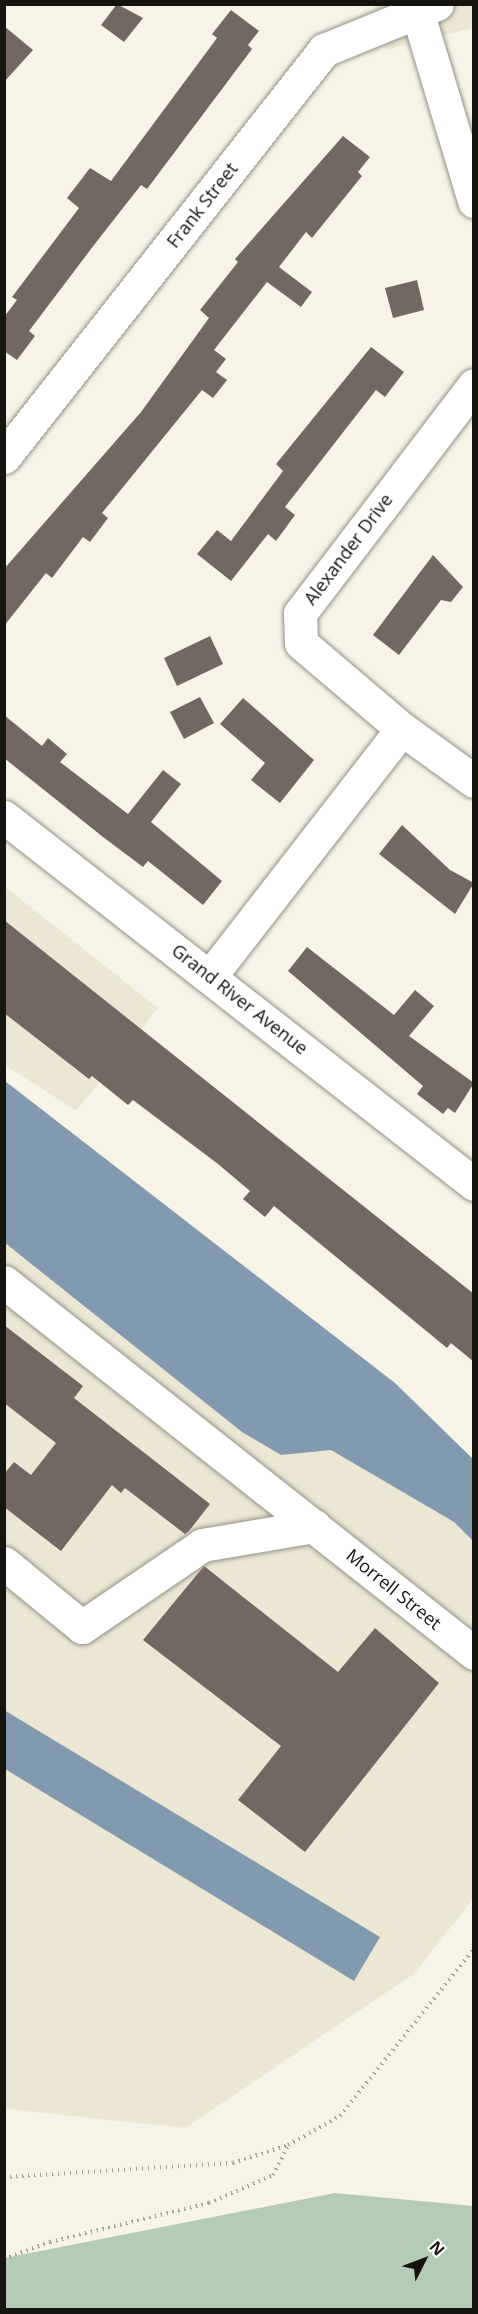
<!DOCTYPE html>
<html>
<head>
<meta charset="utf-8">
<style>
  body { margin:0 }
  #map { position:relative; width:478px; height:2314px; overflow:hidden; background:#f7f4e7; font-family:"Open Sans",sans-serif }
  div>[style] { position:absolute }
  .built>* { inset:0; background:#ece7d3 }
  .forest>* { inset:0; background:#b4ccb5 }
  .water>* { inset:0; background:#829aaf }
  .building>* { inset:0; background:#736861 }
  .path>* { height:4px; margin-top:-2px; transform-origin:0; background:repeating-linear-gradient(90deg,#a5a399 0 1.5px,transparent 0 6px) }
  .roads { filter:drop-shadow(0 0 2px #939185) drop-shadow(0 0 2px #939185) }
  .minor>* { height:33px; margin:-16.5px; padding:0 16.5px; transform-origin:16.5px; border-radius:16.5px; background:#fff }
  span { translate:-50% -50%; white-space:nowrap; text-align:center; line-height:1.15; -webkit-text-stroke:4.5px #fff; paint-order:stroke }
  .street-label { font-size:18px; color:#15140f }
  .frame { position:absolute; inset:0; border:6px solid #15140f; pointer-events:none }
  .north { position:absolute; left:394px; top:2230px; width:60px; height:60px; -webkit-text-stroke:4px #fff; paint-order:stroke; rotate:48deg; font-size:16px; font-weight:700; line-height:24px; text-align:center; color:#15140f }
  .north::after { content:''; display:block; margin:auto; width:21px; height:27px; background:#15140f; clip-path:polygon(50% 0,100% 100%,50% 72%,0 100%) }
</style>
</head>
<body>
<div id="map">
  <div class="built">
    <div style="clip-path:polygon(374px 5px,473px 5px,473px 28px,386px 50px)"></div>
    <div style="clip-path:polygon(4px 886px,158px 1008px,76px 1111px,5px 1065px)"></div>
    <div style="clip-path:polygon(4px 1243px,242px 1432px,281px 1455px,331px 1450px,454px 1522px,473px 1541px,473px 1899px,414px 1974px,185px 2128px,5px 2109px)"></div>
  </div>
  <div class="forest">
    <div style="clip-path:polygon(335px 2193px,473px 2206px,473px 2309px,5px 2309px,5px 2258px)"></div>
  </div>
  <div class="water">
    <div style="clip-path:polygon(5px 1081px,395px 1383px,473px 1459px,473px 1541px,454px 1522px,331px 1450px,281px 1455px,242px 1432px,5px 1243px)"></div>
    <div style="clip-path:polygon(4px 1710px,380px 1937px,354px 1981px,5px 1769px)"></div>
  </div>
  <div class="building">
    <div style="clip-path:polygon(117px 4px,143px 18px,124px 42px,101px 25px)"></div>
    <div style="clip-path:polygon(231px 10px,259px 31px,248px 45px,252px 49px,147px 189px,141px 185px,94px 245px,29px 331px,35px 336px,17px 360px,4px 351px,4px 317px,17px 300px,12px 297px,79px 208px,67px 198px,90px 168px,111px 181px,217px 38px,212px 34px)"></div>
    <div style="clip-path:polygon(4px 26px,33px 50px,4px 82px)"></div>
    <div style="clip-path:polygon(343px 136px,370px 157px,358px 172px,362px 176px,312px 238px,306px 232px,279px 267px,312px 292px,301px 307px,267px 282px,214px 350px,226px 359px,216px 372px,227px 380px,213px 398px,202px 390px,102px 513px,108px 518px,90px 542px,83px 537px,52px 578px,46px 573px,4px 626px,4px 569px,141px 412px,209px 318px,200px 310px,238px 262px,235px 259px)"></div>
    <div style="clip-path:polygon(417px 280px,424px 310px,393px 318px,385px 288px)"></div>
    <div style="clip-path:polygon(371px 347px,404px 372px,385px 397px,376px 390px,285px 507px,295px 515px,276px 541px,268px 534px,231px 581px,197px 554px,217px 530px,231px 541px,283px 471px,276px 464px)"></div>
    <div style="clip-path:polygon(433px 555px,463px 587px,451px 602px,441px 600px,399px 655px,373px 635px)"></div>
    <div style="clip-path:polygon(210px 636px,223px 664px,177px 686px,164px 658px)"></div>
    <div style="clip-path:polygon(200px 697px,214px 723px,184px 739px,170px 712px)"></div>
    <div style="clip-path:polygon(243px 698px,314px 760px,280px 803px,251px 780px,265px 763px,220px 724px)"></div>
    <div style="clip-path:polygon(4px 715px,42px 746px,48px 738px,67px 754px,60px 762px,128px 814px,163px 770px,181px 784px,151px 822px,222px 881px,203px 905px,148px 861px,143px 867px,103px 837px,4px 758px)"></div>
    <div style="clip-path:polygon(402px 825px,450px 870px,474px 883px,455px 914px,379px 854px)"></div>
    <div style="clip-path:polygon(4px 920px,474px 1294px,474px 1362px,451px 1343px,447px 1348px,274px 1206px,265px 1217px,243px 1199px,250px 1191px,218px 1164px,133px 1100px,128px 1105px,92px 1076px,89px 1079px,4px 1013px)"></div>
    <div style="clip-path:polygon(307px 947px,394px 1015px,415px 990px,434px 1006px,409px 1036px,474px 1083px,455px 1113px,448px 1108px,443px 1114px,417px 1094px,423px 1086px,288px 971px)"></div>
    <div style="clip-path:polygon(4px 1325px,83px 1386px,74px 1398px,210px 1504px,189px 1531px,185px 1534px,125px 1488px,121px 1493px,112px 1485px,61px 1551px,4px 1507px,4px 1474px,14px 1462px,31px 1475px,56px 1443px,4px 1403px)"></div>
    <div style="clip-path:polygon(204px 1566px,338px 1672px,375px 1628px,439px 1683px,305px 1852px,238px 1800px,281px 1746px,143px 1640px)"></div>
  </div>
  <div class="path">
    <div style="left:4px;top:2177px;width:229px;rotate:-3.5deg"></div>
    <div style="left:233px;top:2163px;width:58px;rotate:-18.1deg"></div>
    <div style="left:288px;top:2145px;width:60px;rotate:-29.1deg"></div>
    <div style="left:340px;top:2116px;width:214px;rotate:-51.3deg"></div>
    <div style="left:4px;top:2259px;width:49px;rotate:-20.3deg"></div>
    <div style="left:50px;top:2242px;width:164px;rotate:-13.8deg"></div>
    <div style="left:209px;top:2203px;width:70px;rotate:-23.6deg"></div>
    <div style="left:273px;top:2175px;width:34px;rotate:-63deg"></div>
  </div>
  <div class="roads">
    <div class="minor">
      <div style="left:415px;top:4px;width:206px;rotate:73.3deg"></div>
      <div style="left:474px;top:385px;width:287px;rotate:127.3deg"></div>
      <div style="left:300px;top:613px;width:30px;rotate:88deg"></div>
      <div style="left:301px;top:643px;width:133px;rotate:40.4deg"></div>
      <div style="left:402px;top:729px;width:89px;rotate:35.8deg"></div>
      <div style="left:4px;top:457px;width:518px;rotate:-51.82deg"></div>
      <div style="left:324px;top:50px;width:122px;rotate:-22.2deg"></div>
      <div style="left:4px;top:817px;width:596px;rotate:37.98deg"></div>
      <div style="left:211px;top:975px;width:311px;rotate:-52.2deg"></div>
      <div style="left:4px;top:1282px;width:599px;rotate:38.29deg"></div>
      <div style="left:4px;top:1563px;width:101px;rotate:39.4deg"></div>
      <div style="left:82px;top:1627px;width:145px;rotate:-34.3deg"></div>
      <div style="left:202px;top:1545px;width:114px;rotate:-9.6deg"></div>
    </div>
  </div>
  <div class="street-label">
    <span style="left:202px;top:205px;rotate:-52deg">Frank Street</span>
    <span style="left:348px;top:549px;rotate:-53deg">Alexander Drive</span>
    <span style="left:240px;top:999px;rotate:38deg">Grand River Avenue</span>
    <span style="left:394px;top:1589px;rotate:39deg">Morrell Street</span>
  </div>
  <div class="frame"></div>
  <div class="north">N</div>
</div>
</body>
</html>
